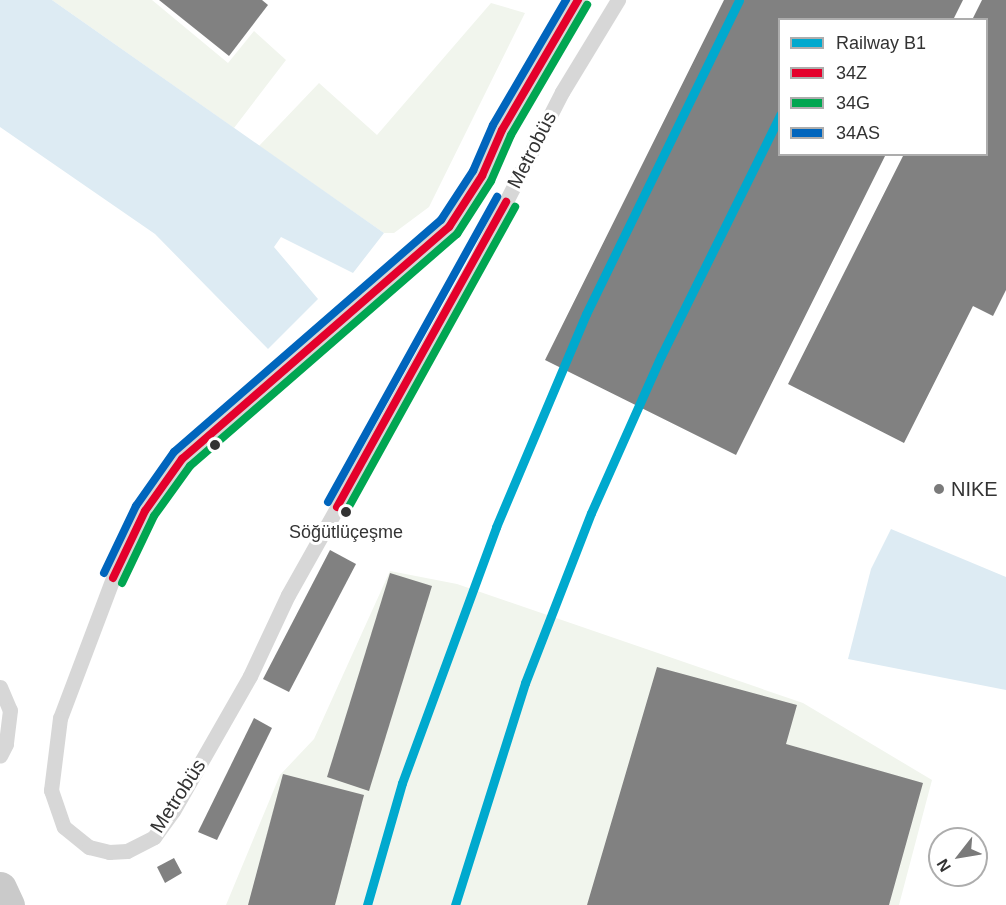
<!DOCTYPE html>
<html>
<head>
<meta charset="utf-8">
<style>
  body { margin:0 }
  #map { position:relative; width:1006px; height:905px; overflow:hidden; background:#fff; font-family:Arial,sans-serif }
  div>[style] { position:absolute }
  .green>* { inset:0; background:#f1f5ed }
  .water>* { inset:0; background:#ddebf3 }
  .building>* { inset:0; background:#818181 }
  .service>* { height:15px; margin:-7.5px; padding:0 7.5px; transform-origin:7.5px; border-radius:7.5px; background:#d7d7d7 }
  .primary>* { height:33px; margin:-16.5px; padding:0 16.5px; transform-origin:16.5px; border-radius:16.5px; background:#cacaca }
  .bus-1>* { height:8px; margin:-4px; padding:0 4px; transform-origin:4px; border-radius:4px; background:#e4002b }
  .bus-2>* { height:8px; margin:-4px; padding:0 4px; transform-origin:4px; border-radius:4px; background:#00a651 }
  .bus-3>* { height:8px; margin:-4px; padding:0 4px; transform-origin:4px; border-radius:4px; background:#0065bd }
  .rail-1>* { height:9px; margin:-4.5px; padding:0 4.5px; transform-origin:4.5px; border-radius:4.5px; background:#00a9ce }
  .dots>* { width:16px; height:16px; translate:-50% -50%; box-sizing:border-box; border:3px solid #fff; border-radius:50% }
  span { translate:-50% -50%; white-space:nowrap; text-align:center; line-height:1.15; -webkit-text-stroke:6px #fff; paint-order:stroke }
  .bus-label { font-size:18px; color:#333 }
  .street-label { font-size:20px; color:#333 }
  .poi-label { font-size:20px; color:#333 }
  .left { translate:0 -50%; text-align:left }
  .legend { position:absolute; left:778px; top:18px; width:210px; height:138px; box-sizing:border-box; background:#fff; border:2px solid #adadad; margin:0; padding:8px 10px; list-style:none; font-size:18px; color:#333 }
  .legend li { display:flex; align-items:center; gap:12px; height:30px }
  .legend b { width:30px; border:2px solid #adadad }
  .north { position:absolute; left:928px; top:827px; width:60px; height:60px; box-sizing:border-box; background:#fff; border:2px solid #adadad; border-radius:50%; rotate:239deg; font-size:16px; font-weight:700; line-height:24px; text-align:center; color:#333 }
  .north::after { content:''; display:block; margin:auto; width:21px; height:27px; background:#7a7a7a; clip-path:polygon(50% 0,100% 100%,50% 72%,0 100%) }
</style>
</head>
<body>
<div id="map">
  <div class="green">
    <div style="clip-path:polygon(52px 0,152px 0,228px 63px,254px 31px,286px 60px,234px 128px)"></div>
    <div style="clip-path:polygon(491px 3px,525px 13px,429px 207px,394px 233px,384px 233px,259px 146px,319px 83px,377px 135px)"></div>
    <div style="clip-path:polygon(390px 571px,457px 584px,803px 703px,932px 780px,899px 905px,226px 905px,280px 775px,314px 739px)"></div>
  </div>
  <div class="water">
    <div style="clip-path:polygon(0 0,52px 0,384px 233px,353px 273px,281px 237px,274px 247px,318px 299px,268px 349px,155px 234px,0 127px)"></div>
    <div style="clip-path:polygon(891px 529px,1006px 577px,1006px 690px,848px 659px,871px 569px)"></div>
  </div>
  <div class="building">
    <div style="clip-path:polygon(159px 0,262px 0,268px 5px,229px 56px)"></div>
    <div style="clip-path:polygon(724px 0,963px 0,953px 20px,780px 20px,780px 154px,886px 154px,736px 455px,545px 360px)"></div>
    <div style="clip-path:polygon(982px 0,1006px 0,1006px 290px,993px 316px,973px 306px,904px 443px,788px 384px,904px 154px,987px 154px,987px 20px,972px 20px)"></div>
    <div style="clip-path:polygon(330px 550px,356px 564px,289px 692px,263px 679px)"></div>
    <div style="clip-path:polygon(390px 573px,432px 586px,369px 791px,327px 777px)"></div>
    <div style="clip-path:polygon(657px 667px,797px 705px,786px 744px,923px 783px,889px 905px,587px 905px)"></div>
    <div style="clip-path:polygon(254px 718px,272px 728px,217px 840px,198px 832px)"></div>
    <div style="clip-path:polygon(283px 774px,364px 795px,335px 905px,248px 905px)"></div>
    <div style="clip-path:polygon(174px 858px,182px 873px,165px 883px,157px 867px)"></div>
  </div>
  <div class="service">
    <div style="left:578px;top:0;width:151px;rotate:120.3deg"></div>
    <div style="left:502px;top:130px;width:50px;rotate:113.5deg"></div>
    <div style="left:482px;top:176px;width:61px;rotate:122.9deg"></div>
    <div style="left:449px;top:227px;width:354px;rotate:139deg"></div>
    <div style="left:182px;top:459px;width:64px;rotate:125.4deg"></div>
    <div style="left:145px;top:511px;width:74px;rotate:115.5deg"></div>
    <div style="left:113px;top:578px;width:150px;rotate:110.7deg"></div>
    <div style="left:60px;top:718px;width:73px;rotate:97.1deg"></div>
    <div style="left:51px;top:790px;width:39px;rotate:71deg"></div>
    <div style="left:64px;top:827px;width:32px;rotate:39deg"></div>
    <div style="left:89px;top:847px;width:21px;rotate:14deg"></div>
    <div style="left:109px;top:852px;width:18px;rotate:-3deg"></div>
    <div style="left:127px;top:851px;width:30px;rotate:-27deg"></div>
    <div style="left:154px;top:837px;width:32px;rotate:-54deg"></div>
    <div style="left:173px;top:811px;width:155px;rotate:-60.3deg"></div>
    <div style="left:250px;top:676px;width:89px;rotate:-64.9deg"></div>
    <div style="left:288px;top:595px;width:380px;rotate:-60.7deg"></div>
    <div style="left:474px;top:264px;width:193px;rotate:-62.9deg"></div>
    <div style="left:562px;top:92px;width:108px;rotate:-58.7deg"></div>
    <div style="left:0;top:687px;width:25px;rotate:67deg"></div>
    <div style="left:10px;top:710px;width:34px;rotate:97deg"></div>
    <div style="left:6px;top:744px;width:13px;rotate:117deg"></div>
  </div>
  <div class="primary">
    <div style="left:0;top:888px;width:19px;rotate:65deg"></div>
  </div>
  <div class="bus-1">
    <div style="left:337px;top:507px;width:349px;rotate:-61deg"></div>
    <div style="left:113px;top:578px;width:74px;rotate:-64.5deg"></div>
    <div style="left:145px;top:511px;width:64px;rotate:-54.6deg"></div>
    <div style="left:182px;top:459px;width:354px;rotate:-41deg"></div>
    <div style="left:449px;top:227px;width:61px;rotate:-57.1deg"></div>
    <div style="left:482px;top:176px;width:50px;rotate:-66.5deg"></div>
    <div style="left:502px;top:130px;width:151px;rotate:-59.7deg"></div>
  </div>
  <div class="bus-2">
    <div style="left:346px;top:512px;width:349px;rotate:-61deg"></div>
    <div style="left:122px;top:583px;width:74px;rotate:-64.5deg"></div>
    <div style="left:154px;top:516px;width:62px;rotate:-54.2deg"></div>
    <div style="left:190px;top:466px;width:354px;rotate:-41deg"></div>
    <div style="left:457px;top:234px;width:63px;rotate:-57.3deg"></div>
    <div style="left:491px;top:181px;width:50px;rotate:-66.5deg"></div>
    <div style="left:511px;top:135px;width:151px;rotate:-59.7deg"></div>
  </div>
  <div class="bus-3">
    <div style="left:328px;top:502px;width:349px;rotate:-61deg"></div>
    <div style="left:104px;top:573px;width:74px;rotate:-64.5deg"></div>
    <div style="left:136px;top:506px;width:66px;rotate:-54.9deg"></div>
    <div style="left:174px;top:452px;width:354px;rotate:-41deg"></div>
    <div style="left:441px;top:220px;width:59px;rotate:-56.9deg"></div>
    <div style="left:473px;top:171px;width:50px;rotate:-66.5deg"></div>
    <div style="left:493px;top:125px;width:145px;rotate:-59.7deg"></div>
  </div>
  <div class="rail-1">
    <div style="left:367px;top:905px;width:127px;rotate:-74deg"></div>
    <div style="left:402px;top:783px;width:273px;rotate:-69.8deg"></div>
    <div style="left:496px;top:527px;width:231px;rotate:-67.1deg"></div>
    <div style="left:586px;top:314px;width:349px;rotate:-64deg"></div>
    <div style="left:455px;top:905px;width:233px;rotate:-72.5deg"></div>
    <div style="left:525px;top:683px;width:182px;rotate:-68.8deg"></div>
    <div style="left:591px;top:513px;width:172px;rotate:-66deg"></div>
    <div style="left:661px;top:356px;width:269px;rotate:-63.7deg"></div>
  </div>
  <div class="dots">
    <div style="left:215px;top:445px;background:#333"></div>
    <div style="left:939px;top:489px;background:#7a7a7a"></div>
    <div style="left:346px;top:512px;background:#333"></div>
  </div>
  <div class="bus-label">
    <span style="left:346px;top:532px">Söğütlüçeşme</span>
  </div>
  <div class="street-label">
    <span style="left:532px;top:150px;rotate:-63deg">Metrobüs</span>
    <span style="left:178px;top:796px;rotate:-57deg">Metrobüs</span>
  </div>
  <div class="poi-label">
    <span class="left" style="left:951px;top:489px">NIKE</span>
  </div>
  <ul class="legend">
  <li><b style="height:8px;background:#00a9ce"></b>Railway B1</li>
  <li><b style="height:8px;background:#e4002b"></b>34Z</li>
  <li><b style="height:8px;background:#00a651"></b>34G</li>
  <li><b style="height:8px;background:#0065bd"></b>34AS</li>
  </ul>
  <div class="north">N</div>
</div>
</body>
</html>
